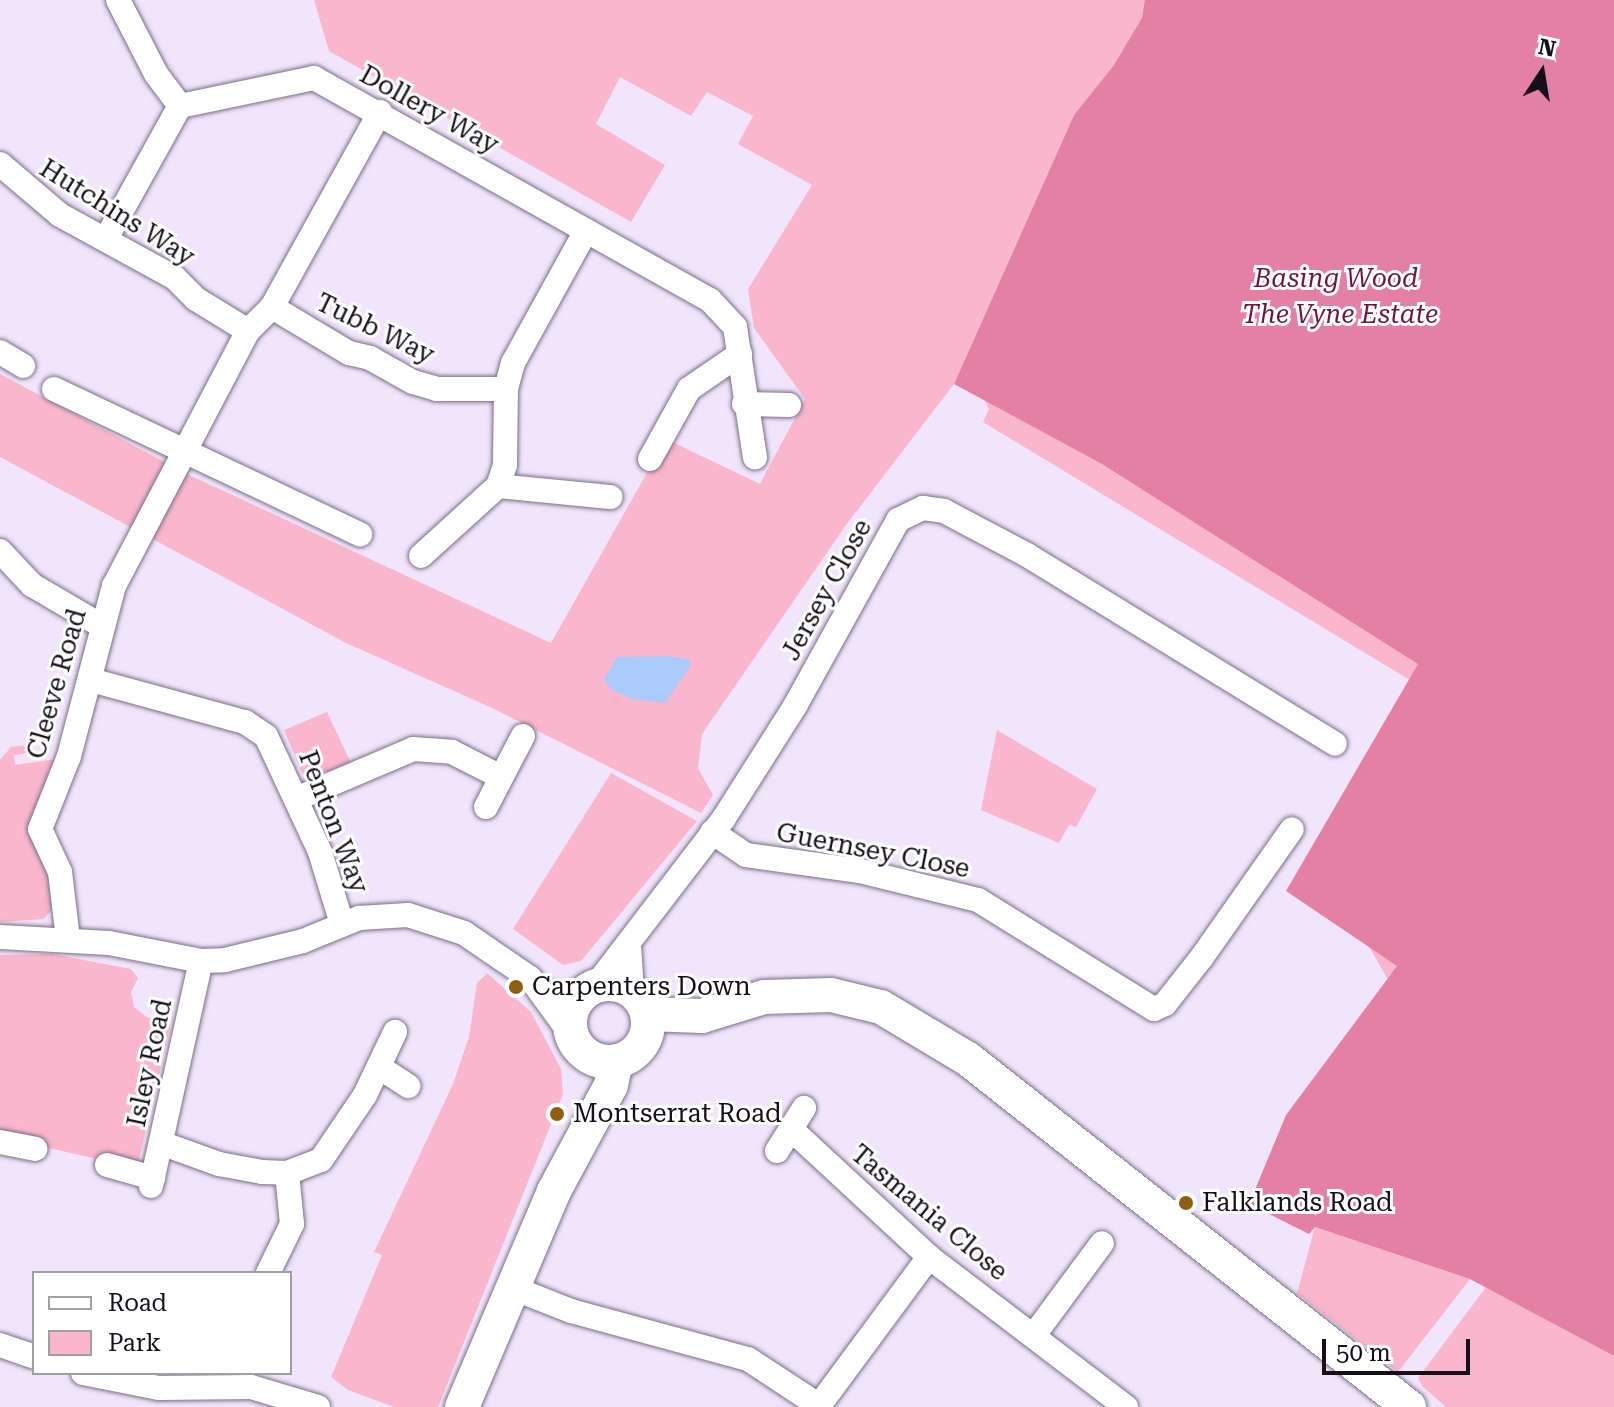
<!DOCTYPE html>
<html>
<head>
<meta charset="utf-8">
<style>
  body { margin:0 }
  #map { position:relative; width:1614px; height:1407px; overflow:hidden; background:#f1e5fc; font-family:"Roboto Serif",serif }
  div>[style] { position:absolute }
  .green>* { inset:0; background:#fab6cd }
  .forest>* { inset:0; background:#e580a5 }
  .water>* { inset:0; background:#accbfd }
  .roads { filter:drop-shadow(0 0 2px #7b6f87) drop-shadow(0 0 2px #7b6f87) }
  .street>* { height:24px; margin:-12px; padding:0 12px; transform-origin:12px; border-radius:12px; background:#fff }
  .secondary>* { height:34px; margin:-17px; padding:0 17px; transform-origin:17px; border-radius:17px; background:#fff }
  .secondary>.ring { margin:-17px; padding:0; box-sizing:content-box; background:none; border:34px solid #fff; border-radius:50% }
  .dots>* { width:22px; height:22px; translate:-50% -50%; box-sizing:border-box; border:4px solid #fff; border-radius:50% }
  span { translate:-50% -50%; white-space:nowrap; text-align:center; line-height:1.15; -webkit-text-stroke:6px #fff; paint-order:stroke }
  .street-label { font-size:26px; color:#140f18 }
  .park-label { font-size:26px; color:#6f163f; font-style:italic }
  .poi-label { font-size:26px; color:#140f18 }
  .left { translate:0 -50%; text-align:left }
  .legend { position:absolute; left:32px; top:1271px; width:260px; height:104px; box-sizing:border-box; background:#fff; border:2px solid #a19fa3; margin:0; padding:10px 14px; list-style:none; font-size:24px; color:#140f18 }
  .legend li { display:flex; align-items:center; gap:16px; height:40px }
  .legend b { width:40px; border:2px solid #a19fa3 }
  .north { position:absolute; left:1502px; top:32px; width:80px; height:80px; -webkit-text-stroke:6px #fff; paint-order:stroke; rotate:12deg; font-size:22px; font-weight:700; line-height:32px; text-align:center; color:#140f18 }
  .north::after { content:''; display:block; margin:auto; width:28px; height:36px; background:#140f18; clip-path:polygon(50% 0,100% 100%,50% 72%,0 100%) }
  .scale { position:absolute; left:1322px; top:1339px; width:148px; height:36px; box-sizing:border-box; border:4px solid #140f18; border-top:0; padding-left:10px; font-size:24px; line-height:28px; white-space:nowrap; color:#140f18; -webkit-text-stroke:6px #fff; paint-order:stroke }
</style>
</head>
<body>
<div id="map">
  <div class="green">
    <div style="clip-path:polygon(314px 0,1614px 0,1395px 992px,1315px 852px,1418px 685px,983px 422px,989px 409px,981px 393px,1114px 65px,1074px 115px,954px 384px,846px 525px,702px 734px,698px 768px,713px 795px,701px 813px,490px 707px,346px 643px,0 457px,0 374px,185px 473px,551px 643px,666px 439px,760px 484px,805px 399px,754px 328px,748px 289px,812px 185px,738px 144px,753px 116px,707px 92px,691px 116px,620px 77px,596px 124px,665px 165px,631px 222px,329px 51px)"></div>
    <div style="clip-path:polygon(327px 712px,351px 763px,312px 777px,302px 773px,284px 730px)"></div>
    <div style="clip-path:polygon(997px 730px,1097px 789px,1076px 827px,1069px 825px,1059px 843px,981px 810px)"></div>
    <div style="clip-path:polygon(27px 745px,27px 753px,14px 755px,15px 765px,56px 759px,30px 833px,49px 879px,53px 908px,44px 919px,0 922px,0 760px,11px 747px)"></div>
    <div style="clip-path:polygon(611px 773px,697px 821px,581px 961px,563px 965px,513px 929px)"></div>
    <div style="clip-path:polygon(52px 954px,131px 969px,138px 978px,131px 992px,134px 1007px,148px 1018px,162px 1015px,170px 1027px,137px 1168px,0 1137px,0 955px)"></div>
    <div style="clip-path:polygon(487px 973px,531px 1012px,561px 1069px,563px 1094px,438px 1407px,394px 1407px,348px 1390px,331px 1377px,382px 1255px,374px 1252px,453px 1084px,469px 1037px,477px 983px)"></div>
    <div style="clip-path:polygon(1315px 1227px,1470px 1279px,1398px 1372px,1297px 1293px)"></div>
    <div style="clip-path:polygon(1486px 1287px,1614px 1356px,1614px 1407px,1446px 1407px,1422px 1386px,1418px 1378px)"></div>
  </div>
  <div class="forest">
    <div style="clip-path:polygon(1145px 0,1614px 0,1614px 1356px,1470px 1279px,1315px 1227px,1309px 1234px,1249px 1204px,1286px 1115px,1397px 966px,1286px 891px,1418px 664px,1102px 464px,954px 384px,1074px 115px,1114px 65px,1142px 18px)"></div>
  </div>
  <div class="water">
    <div style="clip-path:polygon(669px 656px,688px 659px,691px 665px,665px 703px,632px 699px,612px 690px,604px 679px,617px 657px)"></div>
  </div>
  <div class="roads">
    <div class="street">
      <div style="left:118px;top:0;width:83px;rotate:62.8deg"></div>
      <div style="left:156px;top:74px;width:40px;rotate:53deg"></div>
      <div style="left:0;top:164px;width:79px;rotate:40.4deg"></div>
      <div style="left:60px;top:215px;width:131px;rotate:28.7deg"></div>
      <div style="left:175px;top:278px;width:30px;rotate:45deg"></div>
      <div style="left:196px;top:299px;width:61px;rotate:31.6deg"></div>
      <div style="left:107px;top:237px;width:150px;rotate:-60.9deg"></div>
      <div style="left:180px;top:106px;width:137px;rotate:-11.8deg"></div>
      <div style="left:314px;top:78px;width:454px;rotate:29.3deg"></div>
      <div style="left:710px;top:300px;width:37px;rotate:47deg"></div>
      <div style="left:735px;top:327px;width:132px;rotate:81.3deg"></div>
      <div style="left:272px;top:307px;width:90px;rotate:30.9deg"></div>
      <div style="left:349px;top:353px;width:22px;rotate:13deg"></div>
      <div style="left:370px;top:358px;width:49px;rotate:29.2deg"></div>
      <div style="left:413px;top:382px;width:25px;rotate:16deg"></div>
      <div style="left:437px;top:389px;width:69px"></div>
      <div style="left:506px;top:389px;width:76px;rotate:90.8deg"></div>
      <div style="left:505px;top:465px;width:22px;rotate:108deg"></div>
      <div style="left:498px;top:486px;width:104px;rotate:137.7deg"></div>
      <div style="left:0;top:352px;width:27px;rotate:31deg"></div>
      <div style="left:54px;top:389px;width:339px;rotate:25.4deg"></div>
      <div style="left:506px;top:389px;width:27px;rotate:-75deg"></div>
      <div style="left:513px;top:363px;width:151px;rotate:-61.1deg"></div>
      <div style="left:744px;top:404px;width:45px;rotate:1.3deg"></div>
      <div style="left:650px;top:459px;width:80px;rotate:-60.9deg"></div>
      <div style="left:689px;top:389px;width:62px;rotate:-34.5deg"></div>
      <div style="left:498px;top:486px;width:113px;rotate:5.6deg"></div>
      <div style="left:0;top:551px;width:47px;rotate:46.7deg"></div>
      <div style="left:32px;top:585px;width:81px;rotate:30.4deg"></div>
      <div style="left:91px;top:680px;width:160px;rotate:15.3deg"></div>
      <div style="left:245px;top:722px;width:25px;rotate:34deg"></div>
      <div style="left:266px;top:736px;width:128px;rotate:65deg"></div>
      <div style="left:320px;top:852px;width:75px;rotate:73deg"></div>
      <div style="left:296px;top:799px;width:127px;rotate:-23.1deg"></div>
      <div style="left:413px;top:749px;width:39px;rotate:4deg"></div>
      <div style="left:452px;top:752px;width:53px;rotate:27.1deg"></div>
      <div style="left:486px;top:807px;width:80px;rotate:-62.5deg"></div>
      <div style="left:712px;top:832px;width:41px;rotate:34.1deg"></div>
      <div style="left:746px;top:855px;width:115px;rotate:8deg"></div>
      <div style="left:860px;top:871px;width:122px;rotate:13.8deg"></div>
      <div style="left:978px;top:900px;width:207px;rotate:31.8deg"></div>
      <div style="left:1154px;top:1009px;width:12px;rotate:-24deg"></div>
      <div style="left:1165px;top:1004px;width:60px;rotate:-51.8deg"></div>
      <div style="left:1202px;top:957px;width:156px;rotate:-54.9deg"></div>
      <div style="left:0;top:937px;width:109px;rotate:3.2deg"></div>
      <div style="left:109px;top:943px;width:94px;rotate:11.1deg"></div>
      <div style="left:201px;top:961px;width:24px;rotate:-2deg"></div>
      <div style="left:225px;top:960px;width:80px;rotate:-13.7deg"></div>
      <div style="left:303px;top:941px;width:61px;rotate:-22.3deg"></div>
      <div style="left:359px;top:918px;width:49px;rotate:-3.5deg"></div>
      <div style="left:408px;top:915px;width:59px;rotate:17.8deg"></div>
      <div style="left:464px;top:933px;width:80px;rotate:34.3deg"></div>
      <div style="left:530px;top:978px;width:68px;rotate:54deg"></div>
      <div style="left:68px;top:939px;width:67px;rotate:-96.8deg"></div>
      <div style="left:60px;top:872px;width:47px;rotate:-114.9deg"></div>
      <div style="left:40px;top:829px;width:79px;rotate:-68.3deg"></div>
      <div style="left:69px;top:756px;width:176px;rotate:-75.2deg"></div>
      <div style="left:114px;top:586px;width:288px;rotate:-62.3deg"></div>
      <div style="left:248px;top:331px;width:34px;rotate:-45deg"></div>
      <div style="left:272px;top:307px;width:223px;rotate:-61deg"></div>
      <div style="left:629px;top:945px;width:46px;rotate:86.3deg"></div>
      <div style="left:596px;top:985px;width:210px;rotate:-52.5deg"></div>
      <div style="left:724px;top:818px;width:133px;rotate:-57.6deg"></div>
      <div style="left:795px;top:706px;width:213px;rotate:-61deg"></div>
      <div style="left:898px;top:520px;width:28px;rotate:-26deg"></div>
      <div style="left:923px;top:508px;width:21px;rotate:8deg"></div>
      <div style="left:944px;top:511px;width:94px;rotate:27.9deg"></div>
      <div style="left:1027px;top:555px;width:361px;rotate:31.5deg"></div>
      <div style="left:541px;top:991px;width:37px;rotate:13deg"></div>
      <div style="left:379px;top:1067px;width:35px;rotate:33deg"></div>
      <div style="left:791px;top:1129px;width:188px;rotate:42.8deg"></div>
      <div style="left:929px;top:1257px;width:248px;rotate:37.3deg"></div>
      <div style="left:0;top:1142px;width:36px;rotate:11deg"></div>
      <div style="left:161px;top:1143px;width:62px;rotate:19.9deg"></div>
      <div style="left:219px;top:1164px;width:44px;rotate:10.5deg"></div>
      <div style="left:262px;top:1172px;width:25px;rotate:2deg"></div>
      <div style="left:287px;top:1173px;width:36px;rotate:-21deg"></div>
      <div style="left:321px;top:1160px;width:78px;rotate:-55.9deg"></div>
      <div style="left:365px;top:1095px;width:70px;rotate:-64.5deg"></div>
      <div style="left:777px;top:1151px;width:51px;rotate:-57.9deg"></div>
      <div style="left:107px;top:1165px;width:48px;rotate:15.8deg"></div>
      <div style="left:151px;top:1186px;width:230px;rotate:-77.5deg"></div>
      <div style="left:268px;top:1273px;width:55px;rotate:-63.9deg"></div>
      <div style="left:292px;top:1224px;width:51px;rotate:-95.6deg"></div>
      <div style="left:513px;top:1288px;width:62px;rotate:21.6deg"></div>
      <div style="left:571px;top:1311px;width:183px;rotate:15.2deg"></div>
      <div style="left:748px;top:1359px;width:84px;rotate:33.3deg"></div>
      <div style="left:1034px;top:1335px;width:114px;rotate:-53.5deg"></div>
      <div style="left:0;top:1345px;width:36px;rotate:19deg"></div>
      <div style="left:83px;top:1373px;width:77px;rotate:11.2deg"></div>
      <div style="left:159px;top:1388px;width:92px;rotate:-0.6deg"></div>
      <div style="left:251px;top:1387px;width:70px;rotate:16.6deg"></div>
      <div style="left:818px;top:1407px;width:187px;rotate:-53.5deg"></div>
    </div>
    <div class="secondary">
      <div class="ring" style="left:570px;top:984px;width:44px;height:44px"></div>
      <div style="left:647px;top:1014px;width:55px;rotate:2.1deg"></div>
      <div style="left:702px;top:1016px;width:65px;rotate:-17deg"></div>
      <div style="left:764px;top:997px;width:67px;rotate:-1.7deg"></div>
      <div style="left:831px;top:995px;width:51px;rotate:13.5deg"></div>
      <div style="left:881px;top:1007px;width:101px;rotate:30.9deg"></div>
      <div style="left:968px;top:1059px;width:562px;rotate:38.28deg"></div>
      <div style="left:462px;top:1407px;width:235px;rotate:-66.9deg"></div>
      <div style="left:554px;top:1191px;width:120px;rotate:-61.7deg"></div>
      <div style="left:611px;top:1085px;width:24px;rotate:-78deg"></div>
    </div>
  </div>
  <div class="dots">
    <div style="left:516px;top:987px;background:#915e0f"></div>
    <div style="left:557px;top:1114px;background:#915e0f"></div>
    <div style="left:1186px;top:1203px;background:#915e0f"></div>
  </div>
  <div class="street-label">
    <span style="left:429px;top:110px;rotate:29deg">Dollery Way</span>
    <span style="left:117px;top:213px;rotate:32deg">Hutchins Way</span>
    <span style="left:375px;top:329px;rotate:26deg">Tubb Way</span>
    <span style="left:827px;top:590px;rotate:-61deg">Jersey Close</span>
    <span style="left:57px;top:684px;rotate:-74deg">Cleeve Road</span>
    <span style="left:333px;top:822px;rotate:69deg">Penton Way</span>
    <span style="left:873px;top:851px;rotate:11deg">Guernsey Close</span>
    <span style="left:150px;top:1063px;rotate:-78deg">Isley Road</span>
    <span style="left:929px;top:1213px;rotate:40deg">Tasmania Close</span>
  </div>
  <div class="park-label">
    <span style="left:1336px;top:279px">Basing Wood</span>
    <span style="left:1340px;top:315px">The Vyne Estate</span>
  </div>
  <div class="poi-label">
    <span class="left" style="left:532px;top:987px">Carpenters Down</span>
    <span class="left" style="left:573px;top:1114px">Montserrat Road</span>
    <span class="left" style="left:1202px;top:1203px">Falklands Road</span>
  </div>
  <ul class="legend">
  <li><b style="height:10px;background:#fff"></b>Road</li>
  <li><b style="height:22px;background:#fab6cd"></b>Park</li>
  </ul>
  <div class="north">N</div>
  <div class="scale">50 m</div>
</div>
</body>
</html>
